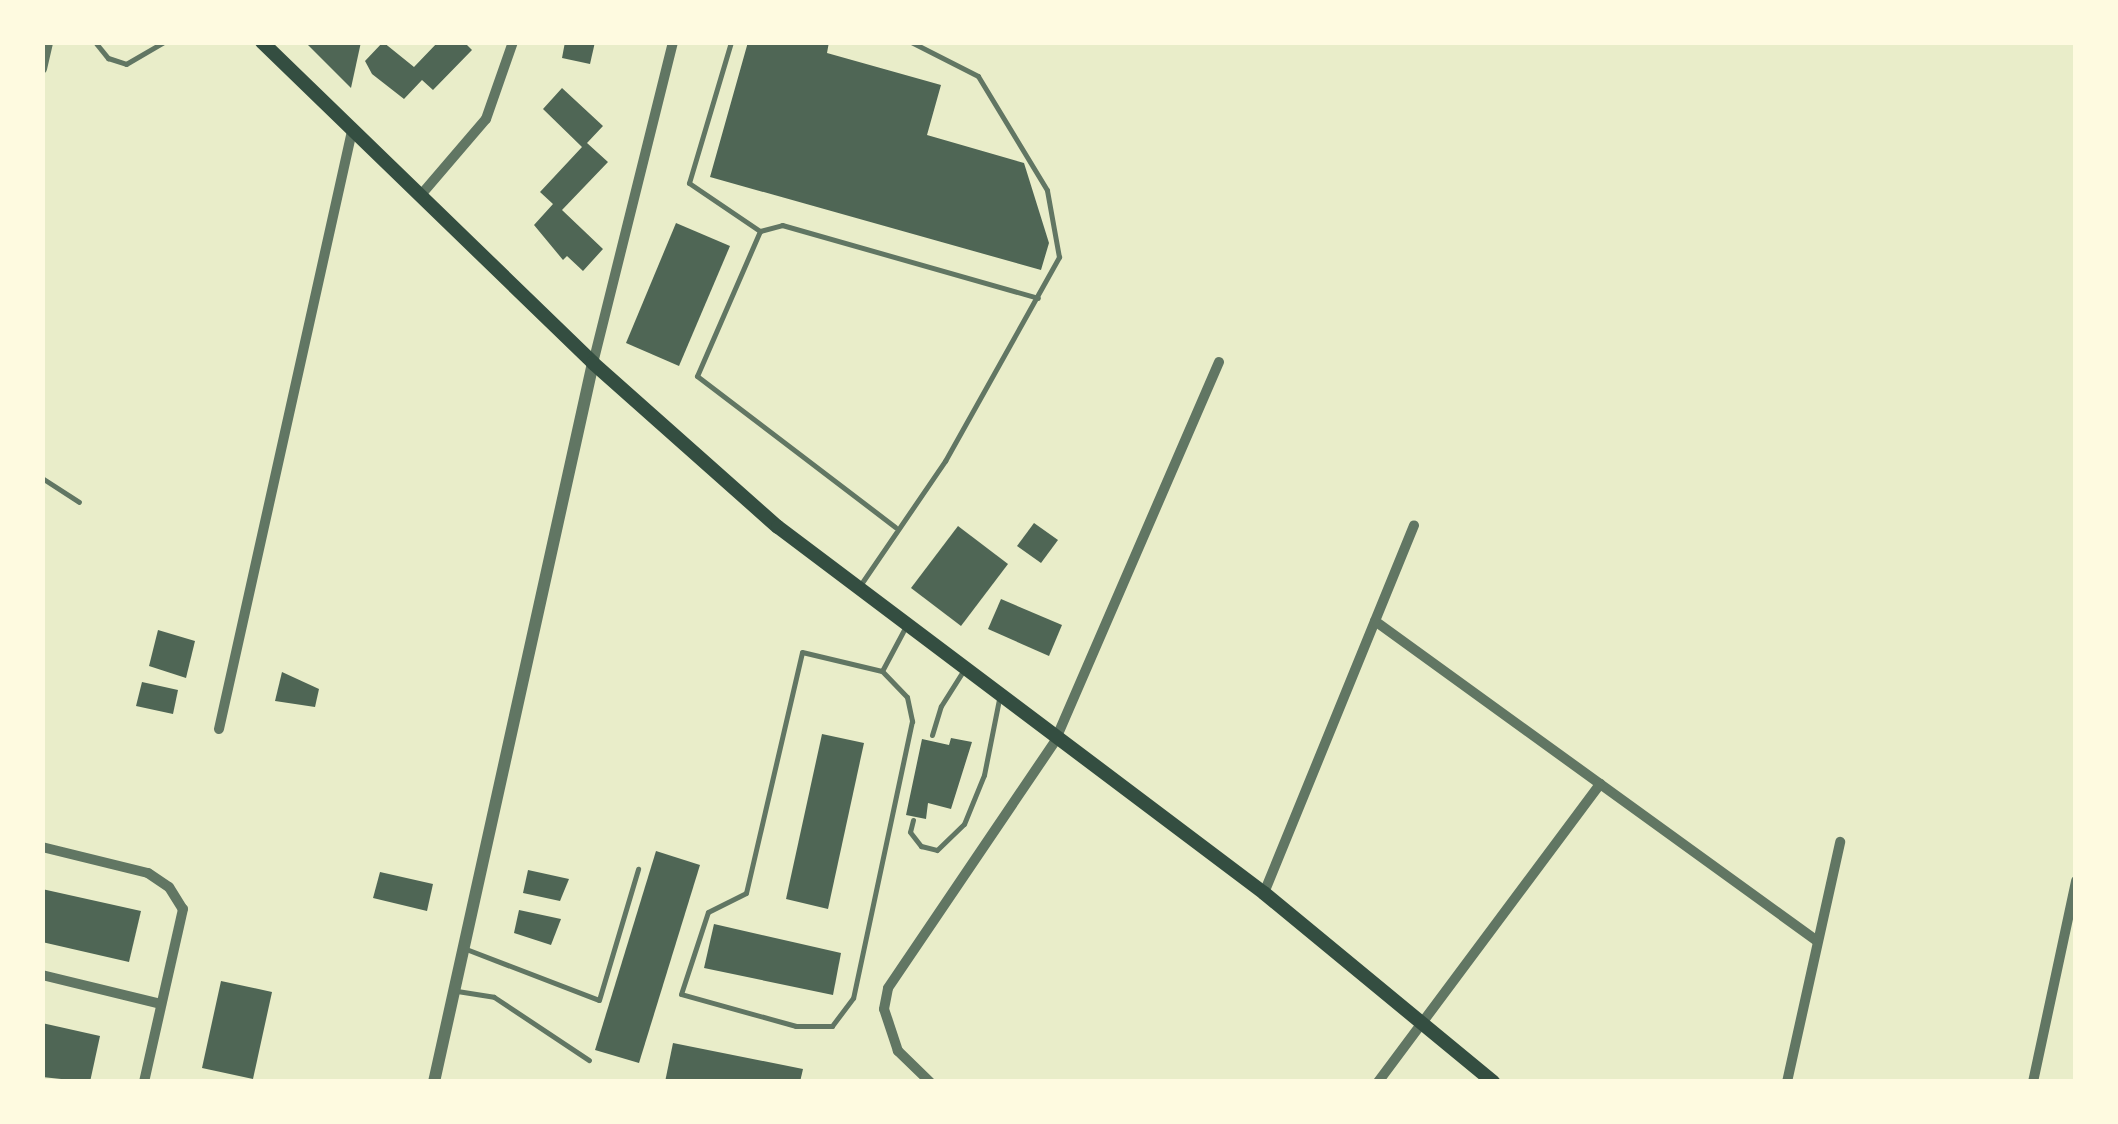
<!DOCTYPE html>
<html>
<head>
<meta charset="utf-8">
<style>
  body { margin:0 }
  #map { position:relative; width:2118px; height:1124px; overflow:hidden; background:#e9edc9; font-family:Barlow,sans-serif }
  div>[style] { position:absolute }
  .building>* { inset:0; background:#4f6655 }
  .path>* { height:4px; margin:-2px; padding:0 2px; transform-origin:2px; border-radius:2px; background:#344e41 }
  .service>* { height:5px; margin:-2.5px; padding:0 2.5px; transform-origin:2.5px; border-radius:2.5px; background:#617663 }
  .minor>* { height:10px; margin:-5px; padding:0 5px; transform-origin:5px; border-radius:5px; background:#617663 }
  .tertiary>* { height:12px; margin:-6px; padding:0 6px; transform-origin:6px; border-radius:6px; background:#617663 }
  .secondary>* { height:14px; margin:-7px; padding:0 7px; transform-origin:7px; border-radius:7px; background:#344e41 }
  span { translate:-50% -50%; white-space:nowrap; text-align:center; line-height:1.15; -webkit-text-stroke:10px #fefae0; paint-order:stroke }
  .frame { position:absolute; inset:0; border:45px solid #fefae0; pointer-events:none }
</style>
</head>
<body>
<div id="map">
  <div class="building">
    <div style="clip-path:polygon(305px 42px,361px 42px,351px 88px)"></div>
    <div style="clip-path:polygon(383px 42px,414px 67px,438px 42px,464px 42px,472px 50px,433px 90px,422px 80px,404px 99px,372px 74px,365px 61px)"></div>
    <div style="clip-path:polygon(565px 42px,595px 42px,590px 64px,562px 58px)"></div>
    <div style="clip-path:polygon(748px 42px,829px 42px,827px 53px,941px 85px,927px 135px,1024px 163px,1049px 243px,1041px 270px,710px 177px)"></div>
    <div style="clip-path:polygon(562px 88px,603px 126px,587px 143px,608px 162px,562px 210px,603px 249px,583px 271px,567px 256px,563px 260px,534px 225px,553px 204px,540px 192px,582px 147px,543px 109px)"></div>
    <div style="clip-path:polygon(676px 223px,730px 246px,679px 366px,626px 343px)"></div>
    <div style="clip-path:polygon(1034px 523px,1058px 540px,1041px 563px,1017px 546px)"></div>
    <div style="clip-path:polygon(958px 526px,1008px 564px,961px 626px,911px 588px)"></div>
    <div style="clip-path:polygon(1001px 599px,1062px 625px,1049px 656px,988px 629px)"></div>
    <div style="clip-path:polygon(158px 630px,195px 641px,186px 678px,149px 666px)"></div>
    <div style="clip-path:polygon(282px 672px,319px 689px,315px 707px,275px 701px)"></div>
    <div style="clip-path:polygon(142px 682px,178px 690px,173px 714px,136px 706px)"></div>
    <div style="clip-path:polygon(822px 734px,864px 743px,828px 909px,786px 899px)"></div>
    <div style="clip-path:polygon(951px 738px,972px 742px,951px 809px,928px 803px,926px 819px,906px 815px,922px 739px,949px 745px)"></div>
    <div style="clip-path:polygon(656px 851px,700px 865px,639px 1063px,595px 1050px)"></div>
    <div style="clip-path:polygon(528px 870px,569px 879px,560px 901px,523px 893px)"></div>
    <div style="clip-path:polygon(380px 872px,433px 884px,427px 911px,373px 898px)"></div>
    <div style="clip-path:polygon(42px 889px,141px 911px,129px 962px,42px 942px)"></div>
    <div style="clip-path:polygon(519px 910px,561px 919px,551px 945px,514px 933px)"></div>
    <div style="clip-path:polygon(714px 924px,841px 953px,833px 995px,704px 968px)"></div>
    <div style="clip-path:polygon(221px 981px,272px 992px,253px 1079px,202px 1068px)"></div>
    <div style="clip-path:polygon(42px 1023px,100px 1036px,90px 1082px,42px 1077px)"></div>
    <div style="clip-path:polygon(673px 1043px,803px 1069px,800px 1082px,665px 1082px)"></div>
  </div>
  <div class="path">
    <div style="left:298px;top:43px;width:1px;rotate:-90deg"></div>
  </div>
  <div class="service">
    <div style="left:95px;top:42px;width:21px;rotate:51deg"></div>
    <div style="left:108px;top:58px;width:19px;rotate:18deg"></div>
    <div style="left:126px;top:64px;width:44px;rotate:-30.1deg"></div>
    <div style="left:731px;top:42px;width:147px;rotate:106.6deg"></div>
    <div style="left:689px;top:183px;width:86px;rotate:34.1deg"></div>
    <div style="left:760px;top:231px;width:158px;rotate:113.5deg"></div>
    <div style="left:697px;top:376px;width:249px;rotate:37.3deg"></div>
    <div style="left:760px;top:231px;width:23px;rotate:-15deg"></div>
    <div style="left:782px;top:225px;width:266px;rotate:15.9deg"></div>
    <div style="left:42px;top:478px;width:44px;rotate:33deg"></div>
    <div style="left:859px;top:587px;width:153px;rotate:-55.7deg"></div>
    <div style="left:945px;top:461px;width:234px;rotate:-60.8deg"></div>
    <div style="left:1059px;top:257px;width:68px;rotate:-100.2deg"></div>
    <div style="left:1047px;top:190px;width:133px;rotate:-121.2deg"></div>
    <div style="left:978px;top:76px;width:75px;rotate:-153.1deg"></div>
    <div style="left:802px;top:652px;width:82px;rotate:13.4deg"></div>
    <div style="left:882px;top:671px;width:36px;rotate:46deg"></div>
    <div style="left:907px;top:697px;width:25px;rotate:78deg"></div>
    <div style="left:912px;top:721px;width:283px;rotate:102deg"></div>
    <div style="left:853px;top:998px;width:35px;rotate:127deg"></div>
    <div style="left:832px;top:1026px;width:36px;rotate:180deg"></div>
    <div style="left:796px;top:1026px;width:119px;rotate:-164.5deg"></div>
    <div style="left:681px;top:994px;width:86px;rotate:-71.8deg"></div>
    <div style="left:708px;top:912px;width:42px;rotate:-26.6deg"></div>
    <div style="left:746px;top:893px;width:247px;rotate:-76.9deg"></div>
    <div style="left:882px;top:671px;width:49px;rotate:-61.9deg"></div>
    <div style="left:932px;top:735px;width:30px;rotate:-73deg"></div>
    <div style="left:941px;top:706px;width:41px;rotate:-57.8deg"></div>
    <div style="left:913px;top:820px;width:12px;rotate:104deg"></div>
    <div style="left:910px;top:832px;width:18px;rotate:52deg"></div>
    <div style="left:921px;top:846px;width:16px;rotate:14deg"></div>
    <div style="left:937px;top:850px;width:37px;rotate:-44deg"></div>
    <div style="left:964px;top:824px;width:53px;rotate:-67.8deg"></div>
    <div style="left:984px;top:775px;width:77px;rotate:-78.8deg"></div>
    <div style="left:466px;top:949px;width:142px;rotate:21deg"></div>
    <div style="left:599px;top:1000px;width:137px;rotate:-73.4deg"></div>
    <div style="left:457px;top:991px;width:37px;rotate:9deg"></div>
    <div style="left:494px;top:997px;width:114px;rotate:33.6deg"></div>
  </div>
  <div class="minor">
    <div style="left:42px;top:69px;width:28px;rotate:-77deg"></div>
    <div style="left:420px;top:196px;width:101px;rotate:-49.4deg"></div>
    <div style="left:486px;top:119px;width:82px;rotate:-70.7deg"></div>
    <div style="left:593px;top:363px;width:331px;rotate:-76deg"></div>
    <div style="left:1375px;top:621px;width:546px;rotate:35.9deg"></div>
    <div style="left:219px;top:729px;width:613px;rotate:-77.46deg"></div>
    <div style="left:42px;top:847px;width:109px;rotate:13.8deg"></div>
    <div style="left:148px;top:873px;width:25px;rotate:34deg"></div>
    <div style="left:169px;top:887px;width:26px;rotate:58deg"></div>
    <div style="left:183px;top:909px;width:177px;rotate:102.7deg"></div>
    <div style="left:1264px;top:893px;width:397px;rotate:-67.8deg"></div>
    <div style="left:42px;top:975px;width:122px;rotate:13.7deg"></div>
    <div style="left:930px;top:1082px;width:45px;rotate:-135.9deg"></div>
    <div style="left:898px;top:1051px;width:44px;rotate:-108.4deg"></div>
    <div style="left:884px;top:1009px;width:21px;rotate:-79deg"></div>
    <div style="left:888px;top:988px;width:298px;rotate:-55.9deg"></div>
    <div style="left:1055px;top:741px;width:413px;rotate:-66.6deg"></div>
    <div style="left:1378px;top:1082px;width:372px;rotate:-53.3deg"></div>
    <div style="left:1787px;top:1082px;width:246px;rotate:-77.5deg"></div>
    <div style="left:2033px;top:1082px;width:206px;rotate:-77.9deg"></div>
  </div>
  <div class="tertiary">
    <div style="left:434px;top:1082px;width:736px;rotate:-77.53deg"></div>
  </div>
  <div class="secondary">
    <div style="left:262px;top:42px;width:461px;rotate:44.1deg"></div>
    <div style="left:593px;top:363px;width:247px;rotate:41.6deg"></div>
    <div style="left:778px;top:527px;width:608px;rotate:36.98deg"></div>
    <div style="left:1264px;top:893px;width:297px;rotate:39.5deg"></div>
  </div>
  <div class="frame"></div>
</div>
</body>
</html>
